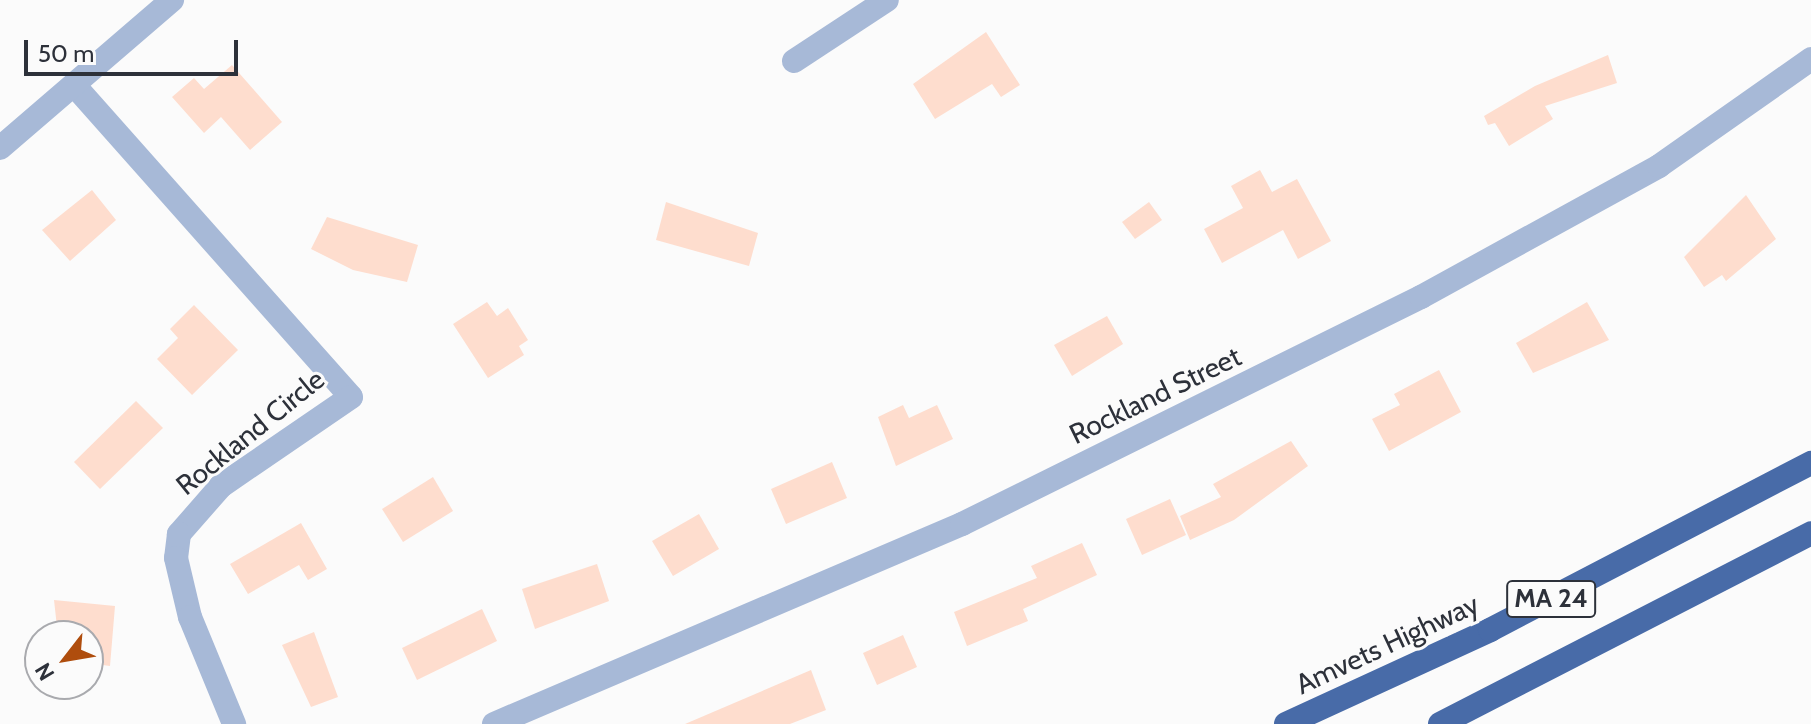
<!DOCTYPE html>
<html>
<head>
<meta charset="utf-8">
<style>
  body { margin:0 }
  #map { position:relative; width:1811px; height:724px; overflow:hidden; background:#fbfbfb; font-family:Cabin,sans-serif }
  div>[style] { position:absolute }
  .building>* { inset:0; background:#feddce }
  .minor>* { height:24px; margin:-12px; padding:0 12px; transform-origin:12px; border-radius:12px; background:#a7b9d7 }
  .highway>* { height:24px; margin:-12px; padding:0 12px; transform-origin:12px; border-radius:12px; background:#486ba8 }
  span { translate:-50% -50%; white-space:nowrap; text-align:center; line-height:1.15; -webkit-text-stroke:6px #fbfbfb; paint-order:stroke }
  .shield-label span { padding:2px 6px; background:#fbfbfb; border:2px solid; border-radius:6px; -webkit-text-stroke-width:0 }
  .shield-label { font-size:26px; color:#2d313a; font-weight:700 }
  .street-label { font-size:28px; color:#2d313a }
  .north { position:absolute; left:24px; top:620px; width:80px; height:80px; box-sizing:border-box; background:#fbfbfb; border:2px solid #a9aaae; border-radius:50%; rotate:239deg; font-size:22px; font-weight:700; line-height:32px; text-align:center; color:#2d313a }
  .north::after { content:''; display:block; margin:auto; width:28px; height:36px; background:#af4d0d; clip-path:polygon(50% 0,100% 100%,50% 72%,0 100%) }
  .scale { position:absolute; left:24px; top:40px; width:214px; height:36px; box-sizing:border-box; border:4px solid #2d313a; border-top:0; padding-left:10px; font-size:24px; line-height:28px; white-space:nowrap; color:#2d313a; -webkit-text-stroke:6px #fbfbfb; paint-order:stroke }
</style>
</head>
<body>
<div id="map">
  <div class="building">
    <div style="clip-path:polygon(986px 32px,1020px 85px,1001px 97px,992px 84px,935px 119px,913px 84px)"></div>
    <div style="clip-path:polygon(1608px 55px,1617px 83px,1545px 106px,1553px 119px,1509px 146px,1495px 123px,1488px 125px,1484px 116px,1535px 86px)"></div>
    <div style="clip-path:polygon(232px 65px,282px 122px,250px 150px,221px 117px,204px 133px,172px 97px,194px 78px,204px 89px)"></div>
    <div style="clip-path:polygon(1260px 170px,1272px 192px,1297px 179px,1331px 241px,1298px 259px,1283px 230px,1222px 263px,1204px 229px,1243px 208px,1231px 186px)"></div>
    <div style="clip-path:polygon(92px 190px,116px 220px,70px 261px,42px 230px)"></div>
    <div style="clip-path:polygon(1746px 195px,1776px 239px,1726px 281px,1722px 275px,1704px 287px,1684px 257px)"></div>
    <div style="clip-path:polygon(666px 202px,758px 233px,749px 266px,656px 240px)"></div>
    <div style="clip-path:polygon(1149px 202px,1162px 220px,1135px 239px,1122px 222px)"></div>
    <div style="clip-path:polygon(327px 217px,418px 245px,407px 282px,353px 270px,311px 249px)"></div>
    <div style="clip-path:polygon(487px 302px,497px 316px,508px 308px,528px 340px,519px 346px,524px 355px,488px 378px,453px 324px)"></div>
    <div style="clip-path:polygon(1587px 302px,1609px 340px,1533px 373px,1516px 343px)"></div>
    <div style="clip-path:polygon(194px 305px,238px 350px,192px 395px,157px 359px,178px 338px,170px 329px)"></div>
    <div style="clip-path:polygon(1107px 316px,1123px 344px,1072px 376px,1054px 345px)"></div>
    <div style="clip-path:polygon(1439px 370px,1461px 412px,1389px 451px,1372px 419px,1400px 405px,1394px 394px)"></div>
    <div style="clip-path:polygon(136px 401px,163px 428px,100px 489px,74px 462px)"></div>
    <div style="clip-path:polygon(903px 405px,909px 418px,937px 405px,953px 439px,896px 466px,878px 417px)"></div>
    <div style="clip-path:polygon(1291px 441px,1308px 466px,1234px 520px,1190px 540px,1180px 516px,1221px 497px,1213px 484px)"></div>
    <div style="clip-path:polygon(832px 462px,847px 498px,786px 524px,771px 489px)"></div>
    <div style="clip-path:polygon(433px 477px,453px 511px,403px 542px,382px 509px)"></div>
    <div style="clip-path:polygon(1170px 499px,1186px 535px,1142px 555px,1126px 519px)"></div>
    <div style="clip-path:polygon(699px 514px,719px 549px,673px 576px,652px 541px)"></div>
    <div style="clip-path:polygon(301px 523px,327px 569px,308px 580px,299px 565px,248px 594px,230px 564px)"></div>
    <div style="clip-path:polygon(1082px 543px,1097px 575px,1023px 609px,1028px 621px,967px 646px,954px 612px,1037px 578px,1031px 566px)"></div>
    <div style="clip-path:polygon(597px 564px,609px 601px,535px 629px,522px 589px)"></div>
    <div style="clip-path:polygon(54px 600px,115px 606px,110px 666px,88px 663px,88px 636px,58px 636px)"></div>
    <div style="clip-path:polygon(482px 609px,497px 641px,417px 680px,402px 648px)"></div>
    <div style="clip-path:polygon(314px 632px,338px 697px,311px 707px,282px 645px)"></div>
    <div style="clip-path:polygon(903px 635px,917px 667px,877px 685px,863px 653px)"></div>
    <div style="clip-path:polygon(811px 670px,826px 710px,790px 724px,685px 724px)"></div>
  </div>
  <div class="minor">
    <div style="left:794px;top:61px;width:111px;rotate:-33.3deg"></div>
    <div style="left:74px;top:85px;width:417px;rotate:48.4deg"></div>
    <div style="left:351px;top:397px;width:158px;rotate:145.6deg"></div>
    <div style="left:221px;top:486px;width:64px;rotate:131.2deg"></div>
    <div style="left:179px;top:534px;width:24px;rotate:97deg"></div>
    <div style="left:176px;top:558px;width:61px;rotate:76.7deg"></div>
    <div style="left:190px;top:617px;width:116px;rotate:67.6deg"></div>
    <div style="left:0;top:148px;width:227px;rotate:-40.7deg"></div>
    <div style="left:494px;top:724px;width:509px;rotate:-23.14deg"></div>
    <div style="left:962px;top:524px;width:512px;rotate:-26.31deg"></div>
    <div style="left:1421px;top:297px;width:272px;rotate:-28.8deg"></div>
    <div style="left:1659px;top:166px;width:186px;rotate:-35.1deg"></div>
  </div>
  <div class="highway">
    <div style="left:1286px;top:724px;width:225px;rotate:-24.7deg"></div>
    <div style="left:1490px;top:630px;width:362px;rotate:-27.5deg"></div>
    <div style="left:1440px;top:724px;width:417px;rotate:-27.2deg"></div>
  </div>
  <div class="shield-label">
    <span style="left:1551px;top:599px">MA 24</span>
  </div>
  <div class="street-label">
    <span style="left:1155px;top:395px;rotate:-26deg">Rockland Street</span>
    <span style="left:250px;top:432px;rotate:-39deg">Rockland Circle</span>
    <span style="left:1387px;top:644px;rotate:-25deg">Amvets Highway</span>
  </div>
  <div class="north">N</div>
  <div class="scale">50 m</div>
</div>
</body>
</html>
